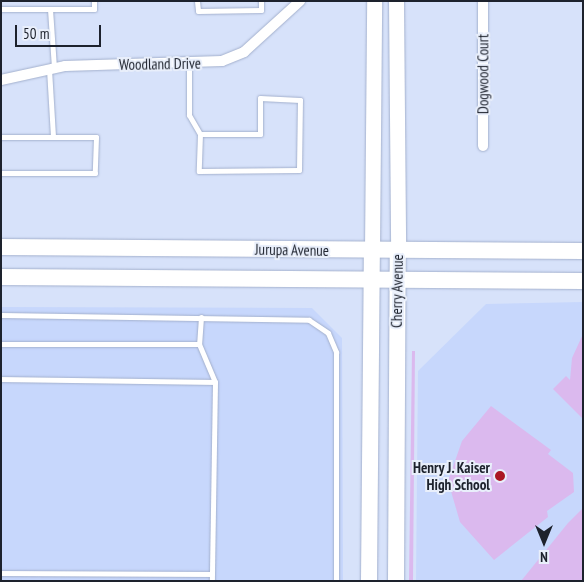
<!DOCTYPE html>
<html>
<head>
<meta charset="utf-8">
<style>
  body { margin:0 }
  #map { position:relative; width:584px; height:582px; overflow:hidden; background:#d7e2fa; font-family:"PT Sans Narrow",sans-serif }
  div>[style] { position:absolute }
  .built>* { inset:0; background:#c7d7fc }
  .green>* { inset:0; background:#dbb9ee }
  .roads { filter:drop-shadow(0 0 1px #a3b0cd) drop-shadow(0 0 1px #a3b0cd) }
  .service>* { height:5px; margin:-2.5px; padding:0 2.5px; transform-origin:2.5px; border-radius:2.5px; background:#fff }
  .minor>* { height:10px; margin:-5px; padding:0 5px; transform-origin:5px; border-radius:5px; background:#fff }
  .secondary>* { height:15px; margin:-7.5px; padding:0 7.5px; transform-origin:7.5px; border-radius:7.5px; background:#fff }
  .primary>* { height:16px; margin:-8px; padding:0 8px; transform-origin:8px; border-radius:8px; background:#fff }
  .dots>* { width:14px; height:14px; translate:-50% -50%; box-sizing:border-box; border:2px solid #e9effb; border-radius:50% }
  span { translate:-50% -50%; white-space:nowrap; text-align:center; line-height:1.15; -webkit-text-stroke:4px #e9effb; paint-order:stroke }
  .street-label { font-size:15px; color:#1d222d }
  .poi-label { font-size:15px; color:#1d222d; font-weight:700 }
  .right { translate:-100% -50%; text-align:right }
  .frame { position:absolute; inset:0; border:2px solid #1d222d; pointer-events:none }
  .north { position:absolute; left:519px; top:517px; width:50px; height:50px; -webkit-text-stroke:4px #e9effb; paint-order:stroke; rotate:180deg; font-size:14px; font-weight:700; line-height:20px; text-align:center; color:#1d222d }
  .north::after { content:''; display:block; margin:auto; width:18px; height:22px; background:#1d222d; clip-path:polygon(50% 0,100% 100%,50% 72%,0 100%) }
  .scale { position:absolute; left:15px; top:25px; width:86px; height:22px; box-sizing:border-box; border:2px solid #1d222d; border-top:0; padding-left:6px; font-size:15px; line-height:18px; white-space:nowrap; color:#1d222d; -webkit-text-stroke:4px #e9effb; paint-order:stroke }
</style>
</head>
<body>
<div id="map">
  <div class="built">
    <div style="clip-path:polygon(583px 302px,583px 581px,416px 581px,418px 371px,486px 304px)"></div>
    <div style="clip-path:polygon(1px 307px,312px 308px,342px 338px,343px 581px,1px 581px)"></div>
  </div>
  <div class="green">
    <div style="clip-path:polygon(583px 334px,583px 419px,553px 389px,566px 376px,570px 380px,572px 358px)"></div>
    <div style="clip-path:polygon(412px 351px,415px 351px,413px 581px,409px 581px)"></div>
    <div style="clip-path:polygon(491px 406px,551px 450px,548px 454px,573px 473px,574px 492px,547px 511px,548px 517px,494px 560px,460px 522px,448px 481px,462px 441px)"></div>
    <div style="clip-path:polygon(583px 508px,583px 581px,521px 581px,568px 523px)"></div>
  </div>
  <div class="roads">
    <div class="service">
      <div style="left:197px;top:1px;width:10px;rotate:84deg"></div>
      <div style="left:198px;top:11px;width:63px;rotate:-0.9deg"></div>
      <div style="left:261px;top:10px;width:9px;rotate:-90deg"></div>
      <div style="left:1px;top:9px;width:93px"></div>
      <div style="left:94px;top:9px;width:8px;rotate:-90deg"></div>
      <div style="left:50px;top:9px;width:59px;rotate:86.1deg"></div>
      <div style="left:189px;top:64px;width:51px;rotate:90deg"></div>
      <div style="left:189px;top:115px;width:22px;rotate:60deg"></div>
      <div style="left:200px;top:134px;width:37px;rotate:92deg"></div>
      <div style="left:199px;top:171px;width:100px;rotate:-0.6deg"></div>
      <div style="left:299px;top:170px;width:70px;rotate:-89.2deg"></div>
      <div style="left:300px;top:100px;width:40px;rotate:-177.1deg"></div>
      <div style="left:260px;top:98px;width:36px;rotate:90deg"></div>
      <div style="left:260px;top:134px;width:60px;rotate:180deg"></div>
      <div style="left:49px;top:69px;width:68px;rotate:86.6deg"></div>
      <div style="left:1px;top:137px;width:95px"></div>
      <div style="left:96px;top:137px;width:36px;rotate:92deg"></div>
      <div style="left:95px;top:173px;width:94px;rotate:180deg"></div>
      <div style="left:1px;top:315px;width:308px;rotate:0.9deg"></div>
      <div style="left:309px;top:320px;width:23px;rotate:34deg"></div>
      <div style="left:328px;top:333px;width:21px;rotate:67deg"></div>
      <div style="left:336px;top:352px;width:229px;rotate:90deg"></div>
      <div style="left:201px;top:317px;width:27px;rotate:94deg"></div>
      <div style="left:199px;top:344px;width:41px;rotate:67.2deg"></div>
      <div style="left:215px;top:382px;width:199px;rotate:90.9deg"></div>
      <div style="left:1px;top:344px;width:198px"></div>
      <div style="left:1px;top:379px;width:214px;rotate:0.8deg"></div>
      <div style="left:1px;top:573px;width:211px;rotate:0.3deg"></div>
    </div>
    <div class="minor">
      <div style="left:483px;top:1px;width:145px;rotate:90deg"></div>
      <div style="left:1px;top:80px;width:66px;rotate:-12.3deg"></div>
      <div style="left:65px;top:66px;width:157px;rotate:-1.8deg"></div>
      <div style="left:222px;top:61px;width:24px;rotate:-22deg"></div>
      <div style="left:244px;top:52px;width:76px;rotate:-42.3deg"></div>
    </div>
    <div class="secondary">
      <div style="left:396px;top:1px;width:250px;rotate:89.5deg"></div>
      <div style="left:372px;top:251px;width:250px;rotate:-89.5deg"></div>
    </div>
    <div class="primary">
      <div style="left:1px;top:247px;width:582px;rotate:0.39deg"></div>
      <div style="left:1px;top:277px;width:582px;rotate:0.39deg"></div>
      <div style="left:369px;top:581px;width:330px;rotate:-89.5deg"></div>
      <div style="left:396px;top:581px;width:330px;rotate:-89.7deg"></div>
    </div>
  </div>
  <div class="dots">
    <div style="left:500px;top:476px;background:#ab1724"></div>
  </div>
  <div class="street-label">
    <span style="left:160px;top:64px;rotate:-1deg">Woodland Drive</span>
    <span style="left:483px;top:74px;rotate:-90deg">Dogwood Court</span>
    <span style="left:292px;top:250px;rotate:1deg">Jurupa Avenue</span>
    <span style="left:397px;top:291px;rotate:-89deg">Cherry Avenue</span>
  </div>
  <div class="poi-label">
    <span class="right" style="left:490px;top:476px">Henry J. Kaiser<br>High School</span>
  </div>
  <div class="frame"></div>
  <div class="north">N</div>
  <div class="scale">50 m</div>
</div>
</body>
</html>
